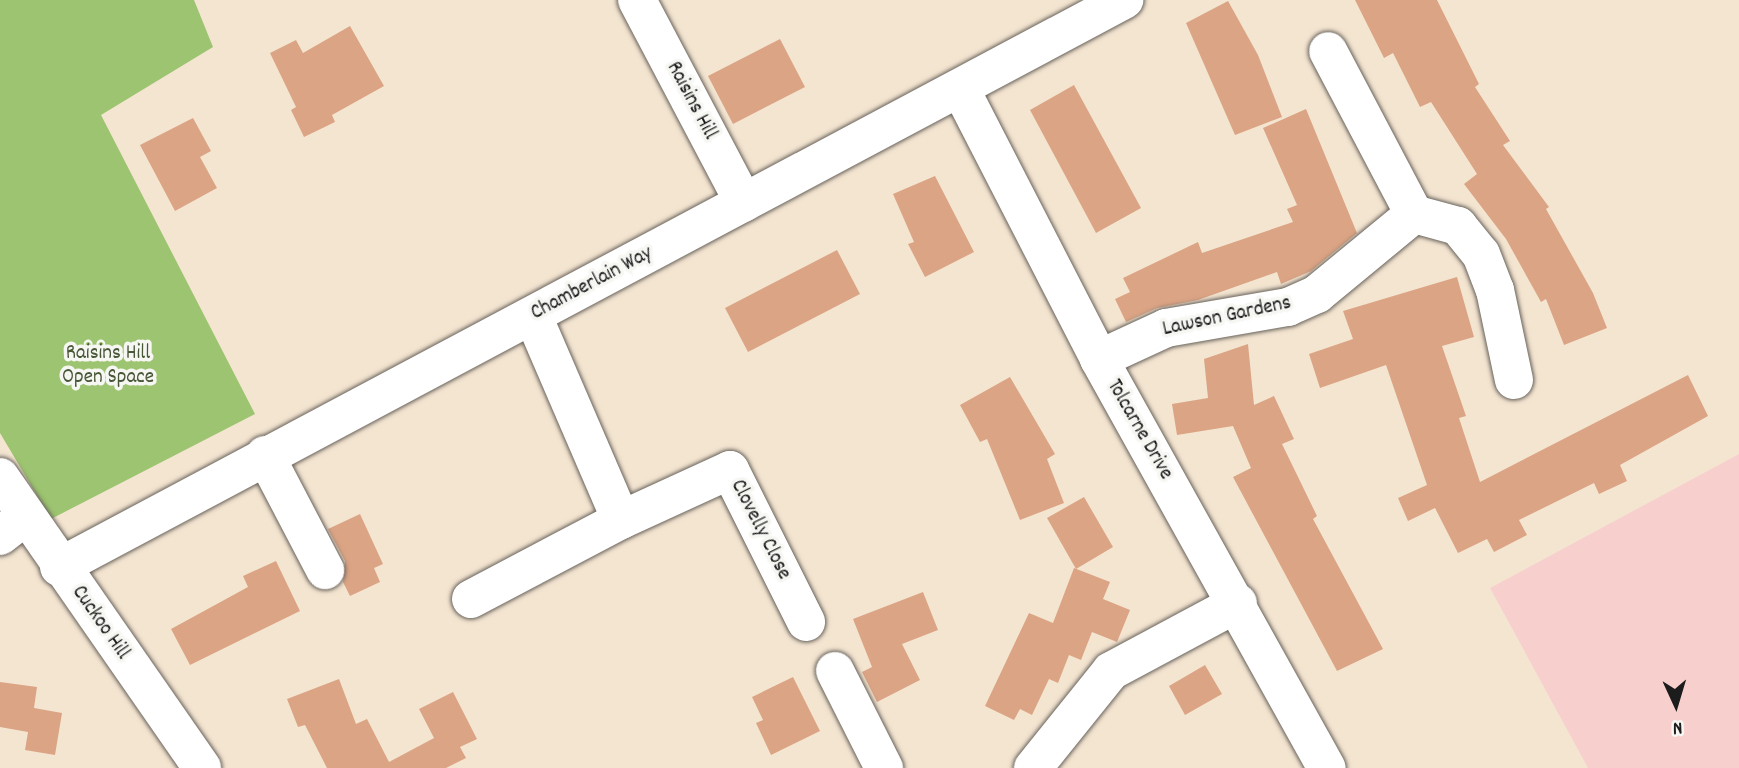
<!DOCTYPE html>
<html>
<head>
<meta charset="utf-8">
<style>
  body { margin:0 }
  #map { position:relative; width:1739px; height:768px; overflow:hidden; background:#f4e5d1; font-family:Dekko,sans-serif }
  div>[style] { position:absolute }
  .built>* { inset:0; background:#f7d0ce }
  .green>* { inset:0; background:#9dc470 }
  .building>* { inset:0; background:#dba485 }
  .roads { filter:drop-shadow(0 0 2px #68625b) drop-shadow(0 0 2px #68625b) }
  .street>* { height:38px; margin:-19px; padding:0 19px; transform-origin:19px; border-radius:19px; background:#fff }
  .secondary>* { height:38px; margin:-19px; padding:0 19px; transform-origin:19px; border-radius:19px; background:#fff }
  span { translate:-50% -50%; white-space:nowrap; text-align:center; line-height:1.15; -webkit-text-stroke:7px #f6f6f2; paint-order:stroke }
  .street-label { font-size:21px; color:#1c1c1c }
  .park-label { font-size:21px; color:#495739 }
  .north { position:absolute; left:1641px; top:670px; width:70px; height:70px; -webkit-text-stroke:5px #f6f6f2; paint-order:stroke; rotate:176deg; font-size:19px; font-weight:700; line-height:28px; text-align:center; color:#1c1c1c }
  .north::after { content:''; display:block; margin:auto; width:24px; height:32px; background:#1c1c1c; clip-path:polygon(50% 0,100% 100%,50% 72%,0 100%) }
</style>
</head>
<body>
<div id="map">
  <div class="built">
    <div style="clip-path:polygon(1739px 454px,1739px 768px,1588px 768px,1490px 588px)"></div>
  </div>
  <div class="green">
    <div style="clip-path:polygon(0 0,194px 0,213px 47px,101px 115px,255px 414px,51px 519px,0 433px)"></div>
  </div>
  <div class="building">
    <div style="clip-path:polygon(1355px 0,1437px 0,1479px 84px,1475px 87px,1510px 141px,1503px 145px,1549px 207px,1546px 209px,1593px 293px,1607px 328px,1564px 345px,1546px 299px,1541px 302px,1506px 239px,1464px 184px,1477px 174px,1431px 102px,1420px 107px,1393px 53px,1384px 58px)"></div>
    <div style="clip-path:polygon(1228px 1px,1258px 55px,1282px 117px,1235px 135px,1186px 23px)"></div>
    <div style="clip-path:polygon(350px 26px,384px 86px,332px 115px,335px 122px,304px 137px,291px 110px,296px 107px,270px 53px,296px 40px,303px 53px)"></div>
    <div style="clip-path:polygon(780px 39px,805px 87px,733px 124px,708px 76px)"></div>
    <div style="clip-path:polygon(1074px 85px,1141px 208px,1096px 233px,1030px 110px)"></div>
    <div style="clip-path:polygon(1306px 109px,1357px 233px,1311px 271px,1281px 284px,1277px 272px,1198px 300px,1157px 308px,1126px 322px,1115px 299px,1130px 292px,1123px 278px,1198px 242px,1202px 253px,1293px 222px,1287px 209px,1297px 205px,1263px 128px)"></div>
    <div style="clip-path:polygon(193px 118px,211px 151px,200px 157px,217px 188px,175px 211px,140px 145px)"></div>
    <div style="clip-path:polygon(935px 176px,974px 252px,925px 277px,908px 244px,914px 242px,893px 194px)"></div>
    <div style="clip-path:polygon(837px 250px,860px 294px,748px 352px,725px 308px)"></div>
    <div style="clip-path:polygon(1457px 277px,1474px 337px,1442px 346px,1466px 416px,1459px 418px,1480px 482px,1688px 375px,1708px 416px,1620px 465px,1627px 481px,1599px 494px,1594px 483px,1519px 520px,1527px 535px,1494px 552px,1487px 539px,1458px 553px,1435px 508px,1408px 521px,1398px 498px,1427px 485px,1386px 365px,1320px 388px,1309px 354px,1353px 339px,1343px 311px)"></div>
    <div style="clip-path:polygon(1248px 344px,1254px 405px,1274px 396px,1294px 439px,1282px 444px,1317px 516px,1313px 519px,1383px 649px,1337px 671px,1233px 477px,1251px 468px,1233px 426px,1177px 435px,1172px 404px,1208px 398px,1204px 359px)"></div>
    <div style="clip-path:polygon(1010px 377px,1055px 454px,1047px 459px,1064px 503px,1020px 520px,987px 439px,980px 442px,960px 405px)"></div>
    <div style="clip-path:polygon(1084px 497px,1113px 547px,1076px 569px,1047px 518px)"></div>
    <div style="clip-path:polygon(360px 514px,383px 564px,374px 568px,380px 582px,350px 596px,343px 582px,345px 561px,328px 529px)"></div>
    <div style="clip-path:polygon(276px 561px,300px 611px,190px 665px,171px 629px,248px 587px,243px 576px)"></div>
    <div style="clip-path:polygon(1074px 568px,1110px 582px,1103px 599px,1130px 610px,1117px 642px,1092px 632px,1081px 660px,1069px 655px,1058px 683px,1049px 679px,1032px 715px,1020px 709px,1014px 720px,985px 706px,1029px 613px,1053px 623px)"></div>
    <div style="clip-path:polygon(923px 592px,938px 630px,902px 644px,920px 680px,877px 702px,862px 672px,872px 667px,853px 619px)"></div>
    <div style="clip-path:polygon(1205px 665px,1222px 694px,1185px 715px,1169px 686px)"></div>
    <div style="clip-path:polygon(793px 677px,820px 731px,771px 755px,756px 723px,763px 720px,752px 697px)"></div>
    <div style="clip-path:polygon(339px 679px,356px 724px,367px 719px,389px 762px,434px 738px,419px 709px,453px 692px,477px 739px,460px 747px,466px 758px,446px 768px,327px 768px,305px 725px,298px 727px,287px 699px)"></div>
    <div style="clip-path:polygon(0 682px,37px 687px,34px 708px,62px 713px,55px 755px,25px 750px,28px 732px,0 727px)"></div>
  </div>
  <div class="roads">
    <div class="street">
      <div style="left:637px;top:0;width:229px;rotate:62.2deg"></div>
      <div style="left:960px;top:88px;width:305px;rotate:62.8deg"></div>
      <div style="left:1099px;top:359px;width:468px;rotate:60.9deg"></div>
      <div style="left:1414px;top:214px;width:46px;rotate:15.3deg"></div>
      <div style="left:1458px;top:226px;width:36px;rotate:51deg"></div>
      <div style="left:1481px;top:254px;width:39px;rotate:69deg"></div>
      <div style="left:1495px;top:290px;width:92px;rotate:78.1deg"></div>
      <div style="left:533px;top:316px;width:222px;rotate:66.7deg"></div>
      <div style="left:621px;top:520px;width:120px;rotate:-24.6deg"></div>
      <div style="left:730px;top:470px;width:170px;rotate:63.4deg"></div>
      <div style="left:1099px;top:359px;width:74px;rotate:-24.8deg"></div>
      <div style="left:1166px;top:328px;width:124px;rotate:-9.8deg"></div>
      <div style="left:1288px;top:307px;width:32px;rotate:-24deg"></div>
      <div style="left:1317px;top:294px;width:126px;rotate:-39.5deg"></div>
      <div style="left:1414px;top:214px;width:184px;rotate:-117.8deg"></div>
      <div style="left:265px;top:455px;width:130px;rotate:62.4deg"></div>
      <div style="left:0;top:536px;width:33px;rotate:-38deg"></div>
      <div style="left:59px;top:567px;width:1207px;rotate:-28.03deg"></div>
      <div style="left:471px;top:599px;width:170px;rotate:-27.8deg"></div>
      <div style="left:835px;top:671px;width:109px;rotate:63.2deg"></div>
      <div style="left:1033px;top:768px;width:124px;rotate:-51.2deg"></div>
      <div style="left:1111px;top:671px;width:144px;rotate:-28.2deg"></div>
    </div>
    <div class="secondary">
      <div style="left:0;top:477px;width:354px;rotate:55.2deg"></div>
    </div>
  </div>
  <div class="street-label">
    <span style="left:691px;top:101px;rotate:62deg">Raisins Hill</span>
    <span style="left:592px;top:284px;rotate:-28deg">Chamberlain Way</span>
    <span style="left:1227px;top:317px;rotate:-12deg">Lawson Gardens</span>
    <span style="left:1139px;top:430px;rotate:60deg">Tolcarne Drive</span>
    <span style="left:760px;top:530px;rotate:63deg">Clovelly Close</span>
    <span style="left:100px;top:623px;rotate:55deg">Cuckoo Hill</span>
  </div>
  <div class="park-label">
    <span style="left:108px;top:366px">Raisins Hill<br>Open Space</span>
  </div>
  <div class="north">N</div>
</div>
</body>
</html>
